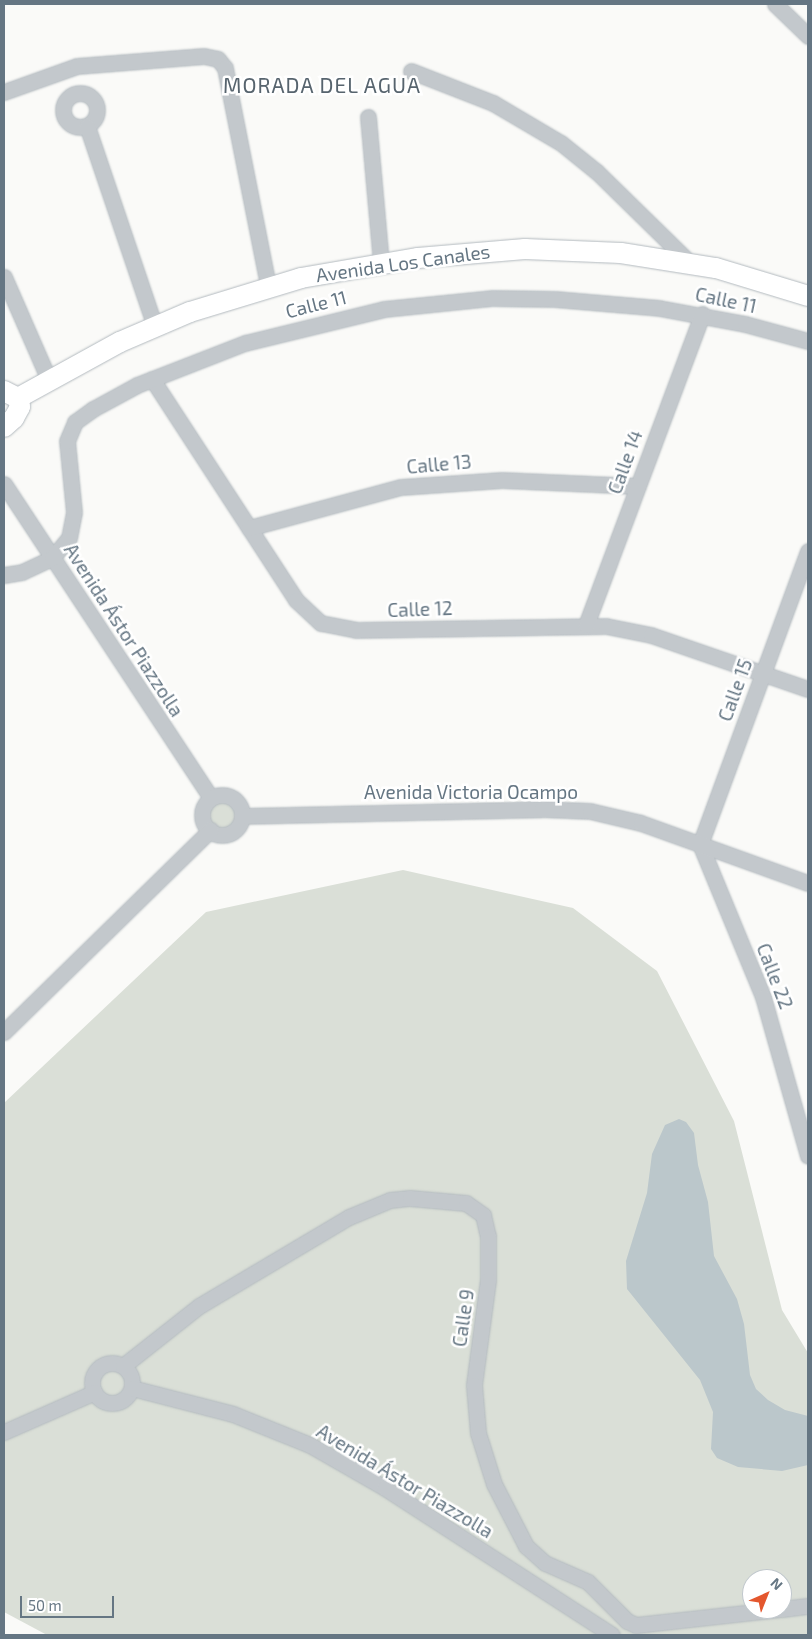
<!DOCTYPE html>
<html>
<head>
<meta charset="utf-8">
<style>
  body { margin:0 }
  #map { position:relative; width:812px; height:1639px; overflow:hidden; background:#fafaf8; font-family:"Exo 2",sans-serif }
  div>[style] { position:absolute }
  .green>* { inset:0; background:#dadfd7 }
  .round { border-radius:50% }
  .water>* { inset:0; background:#bbc7cb }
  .roads { filter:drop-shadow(0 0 1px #b3babf) drop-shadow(0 0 1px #b3babf) }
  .minor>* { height:15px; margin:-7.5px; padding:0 7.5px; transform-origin:7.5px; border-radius:7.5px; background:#c3c8cc }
  .minor>.ring { margin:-7.5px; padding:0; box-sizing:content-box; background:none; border:15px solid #c3c8cc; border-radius:50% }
  .secondary>* { height:20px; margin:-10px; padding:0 10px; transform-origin:10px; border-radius:10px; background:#fff }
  span { translate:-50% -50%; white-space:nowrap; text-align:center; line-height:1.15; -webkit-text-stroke:5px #fff; paint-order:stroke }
  .street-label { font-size:19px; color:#657683 }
  .quarter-label { font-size:21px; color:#57646e; letter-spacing:1px }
  .frame { position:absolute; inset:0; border:5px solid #657683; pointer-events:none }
  .north { position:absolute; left:742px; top:1569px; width:50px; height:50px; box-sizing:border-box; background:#fff; border:1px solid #c1c8cd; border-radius:50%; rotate:44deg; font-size:14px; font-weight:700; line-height:20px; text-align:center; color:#657683 }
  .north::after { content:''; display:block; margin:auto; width:18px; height:22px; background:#e4572e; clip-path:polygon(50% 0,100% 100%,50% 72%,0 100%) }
  .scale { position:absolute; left:20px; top:1596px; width:94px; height:22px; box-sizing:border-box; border:2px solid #657683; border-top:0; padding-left:6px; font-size:15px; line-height:18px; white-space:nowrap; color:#657683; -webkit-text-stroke:4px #fff; paint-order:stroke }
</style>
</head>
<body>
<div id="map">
  <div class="green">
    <div class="round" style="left:209px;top:801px;width:28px;height:28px"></div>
    <div style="clip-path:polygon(evenodd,403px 870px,573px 908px,657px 971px,734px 1121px,782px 1310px,808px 1353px,808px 1635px,47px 1635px,4px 1612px,4px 1103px,206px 912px,403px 870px,752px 1579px,782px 1579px,782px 1609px,752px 1609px,752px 1579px)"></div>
  </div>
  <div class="water">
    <div style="clip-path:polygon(679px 1119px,686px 1122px,694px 1133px,698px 1165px,708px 1202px,714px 1256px,737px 1299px,744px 1324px,750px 1375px,756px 1389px,768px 1400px,785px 1410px,808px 1416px,808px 1465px,782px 1471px,738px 1467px,717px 1458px,711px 1449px,713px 1412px,700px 1380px,627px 1289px,626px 1261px,647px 1193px,652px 1154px,665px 1125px)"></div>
  </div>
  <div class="roads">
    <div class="minor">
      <div style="left:775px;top:4px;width:46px;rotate:44.1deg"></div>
      <div style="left:411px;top:71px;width:88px;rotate:21.3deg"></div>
      <div style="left:493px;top:103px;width:79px;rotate:30.5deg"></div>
      <div style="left:561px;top:143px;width:46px;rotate:38.9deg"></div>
      <div style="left:597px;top:172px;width:130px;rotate:44.4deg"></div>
      <div style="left:4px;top:92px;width:77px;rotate:-19.6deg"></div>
      <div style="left:77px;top:66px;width:127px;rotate:-4.5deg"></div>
      <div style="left:204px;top:56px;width:14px;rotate:12deg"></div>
      <div style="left:218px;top:59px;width:11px;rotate:52deg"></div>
      <div style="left:225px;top:68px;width:222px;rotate:78.8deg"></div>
      <div class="ring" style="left:63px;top:93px;width:19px;height:19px"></div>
      <div style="left:368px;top:117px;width:147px;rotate:84.9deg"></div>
      <div style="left:87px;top:126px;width:212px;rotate:71.3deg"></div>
      <div style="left:4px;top:277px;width:112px;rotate:66.4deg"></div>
      <div style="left:152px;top:379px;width:264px;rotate:56.9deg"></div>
      <div style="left:296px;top:600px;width:34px;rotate:43deg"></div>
      <div style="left:321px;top:623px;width:36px;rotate:11deg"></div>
      <div style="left:356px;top:630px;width:250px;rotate:-0.9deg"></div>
      <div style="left:606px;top:626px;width:46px;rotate:11.3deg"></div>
      <div style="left:651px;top:635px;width:166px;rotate:19deg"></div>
      <div style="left:4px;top:484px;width:376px;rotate:56.6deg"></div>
      <div style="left:249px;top:528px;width:157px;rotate:-15.1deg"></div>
      <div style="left:401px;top:487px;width:101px;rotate:-4deg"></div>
      <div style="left:502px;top:480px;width:136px;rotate:2.5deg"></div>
      <div style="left:808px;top:551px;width:312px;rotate:110.2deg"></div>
      <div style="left:700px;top:844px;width:165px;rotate:67.6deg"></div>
      <div style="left:763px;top:997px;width:165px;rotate:74.2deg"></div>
      <div style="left:4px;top:575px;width:18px;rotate:-9deg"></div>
      <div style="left:22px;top:572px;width:33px;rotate:-25deg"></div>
      <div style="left:52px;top:558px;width:26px;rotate:-50deg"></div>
      <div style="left:69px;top:538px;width:26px;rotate:-79deg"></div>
      <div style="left:74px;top:512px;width:71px;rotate:-95.6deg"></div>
      <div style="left:67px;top:441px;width:21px;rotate:-67deg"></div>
      <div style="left:75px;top:422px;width:22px;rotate:-36deg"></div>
      <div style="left:93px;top:409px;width:50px;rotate:-28.6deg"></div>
      <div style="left:137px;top:385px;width:116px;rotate:-21.3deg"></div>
      <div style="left:245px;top:343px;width:143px;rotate:-13.7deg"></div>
      <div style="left:384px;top:309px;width:110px;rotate:-5.8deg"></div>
      <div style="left:493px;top:298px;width:62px;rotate:0.9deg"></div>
      <div style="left:555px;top:299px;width:104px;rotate:4.9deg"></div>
      <div style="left:659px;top:308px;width:87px;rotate:10.5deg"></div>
      <div style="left:745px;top:324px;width:65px;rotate:15.1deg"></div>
      <div style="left:586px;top:625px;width:332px;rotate:-69.5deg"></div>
      <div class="ring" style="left:202px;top:795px;width:25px;height:25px"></div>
      <div style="left:242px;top:816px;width:300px;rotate:-1.3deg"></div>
      <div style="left:542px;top:809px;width:48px;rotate:2.4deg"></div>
      <div style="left:590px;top:811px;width:52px;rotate:13.2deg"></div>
      <div style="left:641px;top:823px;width:177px;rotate:19.8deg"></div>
      <div style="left:4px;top:1032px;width:289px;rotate:-44.4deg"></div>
      <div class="ring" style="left:92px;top:1363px;width:25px;height:25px"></div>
      <div style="left:123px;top:1366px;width:97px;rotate:-38.3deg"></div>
      <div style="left:199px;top:1306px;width:174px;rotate:-30.7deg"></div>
      <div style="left:349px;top:1217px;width:44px;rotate:-22.5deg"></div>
      <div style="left:390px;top:1200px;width:20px;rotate:-6deg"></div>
      <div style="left:410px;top:1198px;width:56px;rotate:5.1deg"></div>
      <div style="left:466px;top:1203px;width:21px;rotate:35deg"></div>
      <div style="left:483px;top:1215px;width:22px;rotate:77deg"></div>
      <div style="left:488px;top:1236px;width:44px;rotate:90deg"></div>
      <div style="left:488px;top:1280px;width:106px;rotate:97.6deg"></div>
      <div style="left:474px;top:1385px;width:48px;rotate:85.2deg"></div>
      <div style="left:478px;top:1433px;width:53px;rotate:72.6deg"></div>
      <div style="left:494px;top:1484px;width:70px;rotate:62.7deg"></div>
      <div style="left:526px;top:1546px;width:25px;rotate:42deg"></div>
      <div style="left:545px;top:1563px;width:47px;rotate:23.8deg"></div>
      <div style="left:588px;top:1582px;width:55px;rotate:45deg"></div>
      <div style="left:627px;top:1621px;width:10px;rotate:24deg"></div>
      <div style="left:636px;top:1625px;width:147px;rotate:-6.3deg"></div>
      <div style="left:132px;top:1388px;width:104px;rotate:14.4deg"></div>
      <div style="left:233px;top:1414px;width:83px;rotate:21.9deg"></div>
      <div style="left:310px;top:1445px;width:86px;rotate:29.8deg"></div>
      <div style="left:385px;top:1488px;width:270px;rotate:32.9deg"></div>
      <div style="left:4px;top:1432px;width:99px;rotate:-23.7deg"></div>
      <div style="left:782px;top:1609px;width:26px;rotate:-7deg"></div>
    </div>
    <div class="secondary">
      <div style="left:4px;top:391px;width:16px;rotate:27deg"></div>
      <div style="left:18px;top:398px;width:9px;rotate:77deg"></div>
      <div style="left:20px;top:407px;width:13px;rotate:119deg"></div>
      <div style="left:14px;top:418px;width:13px;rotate:138deg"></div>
      <div style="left:18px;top:398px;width:116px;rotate:-28.8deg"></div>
      <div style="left:120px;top:342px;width:76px;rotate:-23.2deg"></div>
      <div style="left:190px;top:312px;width:116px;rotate:-17deg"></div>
      <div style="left:301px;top:278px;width:119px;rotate:-9.7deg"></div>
      <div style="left:418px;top:258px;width:107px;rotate:-4.8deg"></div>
      <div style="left:525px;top:249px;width:96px;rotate:2.4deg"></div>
      <div style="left:621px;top:253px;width:96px;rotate:9deg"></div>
      <div style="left:716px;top:268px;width:96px;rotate:16.9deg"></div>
    </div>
  </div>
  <div class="street-label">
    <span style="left:403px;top:263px;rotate:-8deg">Avenida Los Canales</span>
    <span style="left:726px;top:300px;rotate:12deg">Calle 11</span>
    <span style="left:316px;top:304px;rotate:-14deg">Calle 11</span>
    <span style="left:625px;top:462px;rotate:-70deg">Calle 14</span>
    <span style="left:439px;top:464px;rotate:-5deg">Calle 13</span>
    <span style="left:420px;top:609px;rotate:-2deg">Calle 12</span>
    <span style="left:124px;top:630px;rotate:57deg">Avenida Ástor Piazzolla</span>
    <span style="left:735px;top:690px;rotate:-70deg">Calle 15</span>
    <span style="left:471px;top:792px">Avenida Victoria Ocampo</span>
    <span style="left:775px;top:976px;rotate:69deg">Calle 22</span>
    <span style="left:463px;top:1318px;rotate:-82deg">Calle 9</span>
    <span style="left:405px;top:1481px;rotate:31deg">Avenida Ástor Piazzolla</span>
  </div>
  <div class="quarter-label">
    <span style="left:322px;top:85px">MORADA DEL AGUA</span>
  </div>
  <div class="frame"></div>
  <div class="north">N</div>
  <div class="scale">50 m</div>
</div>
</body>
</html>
